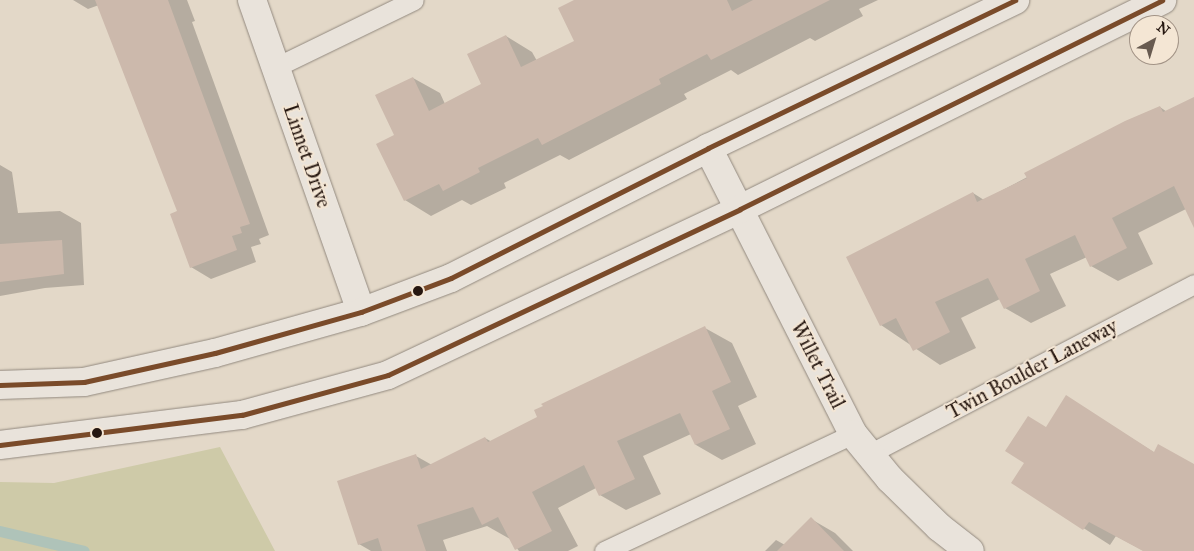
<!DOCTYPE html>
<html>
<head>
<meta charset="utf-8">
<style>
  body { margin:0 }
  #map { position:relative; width:1194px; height:551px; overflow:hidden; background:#e3d8c8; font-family:"IM FELL Great Primer",serif }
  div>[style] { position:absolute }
  .green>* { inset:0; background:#cecaa8 }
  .shadow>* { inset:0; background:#0003 }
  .stream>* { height:11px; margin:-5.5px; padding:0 5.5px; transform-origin:5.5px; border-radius:5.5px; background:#afc3b9 }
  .building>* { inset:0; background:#ccb9ac }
  .roads { filter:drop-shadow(0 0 1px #92897f) drop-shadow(0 0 1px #92897f) }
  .lane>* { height:19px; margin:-9.5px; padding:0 9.5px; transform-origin:9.5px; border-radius:9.5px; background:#e9e3db }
  .street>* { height:28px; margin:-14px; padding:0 14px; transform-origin:14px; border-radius:14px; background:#e9e3db }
  .secondary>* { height:28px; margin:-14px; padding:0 14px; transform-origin:14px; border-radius:14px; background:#e9e3db }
  .bus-1>* { height:5px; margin:-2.5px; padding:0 2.5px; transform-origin:2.5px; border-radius:2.5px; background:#7a4b2a }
  .dots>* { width:14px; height:14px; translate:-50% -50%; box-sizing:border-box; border:2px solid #f4e6d4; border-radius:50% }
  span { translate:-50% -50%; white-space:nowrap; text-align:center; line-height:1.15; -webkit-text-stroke:4px #f4e6d4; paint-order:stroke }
  .street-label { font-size:20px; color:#261710 }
  .north { position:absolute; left:1129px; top:15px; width:50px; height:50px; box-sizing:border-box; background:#f4e6d4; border:1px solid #a29386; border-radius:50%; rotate:39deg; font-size:14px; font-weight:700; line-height:20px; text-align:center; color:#261710 }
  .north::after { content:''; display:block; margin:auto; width:18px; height:22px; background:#685b50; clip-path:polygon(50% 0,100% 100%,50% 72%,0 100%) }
</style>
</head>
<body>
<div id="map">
  <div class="green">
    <div style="clip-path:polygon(220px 447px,275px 551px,0 551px,0 482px,54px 483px)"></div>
  </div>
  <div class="shadow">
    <div style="clip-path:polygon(73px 0,187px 0,195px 21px,192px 22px,269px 235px,259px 239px,261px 244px,251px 247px,256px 262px,211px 279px,191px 267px,179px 212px,99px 5px,88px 9px)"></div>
    <div style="clip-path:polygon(576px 0,878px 0,859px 9px,863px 16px,815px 41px,810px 38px,738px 75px,731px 70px,684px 94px,687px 99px,569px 160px,560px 155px,504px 183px,506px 188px,471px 205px,462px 200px,431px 216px,405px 200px,413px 78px,440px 93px,445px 104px,483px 84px,506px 36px,532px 52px,537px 61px,576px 42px)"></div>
    <div style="clip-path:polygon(1194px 99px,1194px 220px,1186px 209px,1138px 233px,1153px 264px,1118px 281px,1091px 266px,1087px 257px,1050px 274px,1066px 306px,1031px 323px,1005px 308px,1000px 299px,961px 318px,976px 348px,940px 365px,881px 325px,973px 193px,984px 200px,1160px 107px,1167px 112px)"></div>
    <div style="clip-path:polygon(0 165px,12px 172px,18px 213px,60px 211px,81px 223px,84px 285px,45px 288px,0 296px)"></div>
    <div style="clip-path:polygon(705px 328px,732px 343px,757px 397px,738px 406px,756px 444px,722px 460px,696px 445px,691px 434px,643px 456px,661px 494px,626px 510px,600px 495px,596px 488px,558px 508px,578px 546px,568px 551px,519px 551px,510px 539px,487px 526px,443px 540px,447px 551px,371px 551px,359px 544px,416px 456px,432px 465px,485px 438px,492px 442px)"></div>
    <div style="clip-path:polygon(1066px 397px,1155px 453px,1194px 465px,1194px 551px,1144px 551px,1116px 536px,1110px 545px,1013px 483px)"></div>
    <div style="clip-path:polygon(811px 519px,835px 533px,853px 551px,765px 551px,776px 540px,785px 545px)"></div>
  </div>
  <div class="stream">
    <div style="left:0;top:531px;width:86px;rotate:13.4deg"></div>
  </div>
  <div class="building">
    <div style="clip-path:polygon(95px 0,168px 0,250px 224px,240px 227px,242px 233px,232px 236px,237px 250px,190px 268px,170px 214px,177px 211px)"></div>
    <div style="clip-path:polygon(574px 0,727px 0,732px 11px,753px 0,830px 0,711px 60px,707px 54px,659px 79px,661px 84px,542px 145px,538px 138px,478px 168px,480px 172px,443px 191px,439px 184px,404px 201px,376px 144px,394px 135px,375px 95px,413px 77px,429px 111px,481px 84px,467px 54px,506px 35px,521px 67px,574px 41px,558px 8px)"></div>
    <div style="clip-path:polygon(1194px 97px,1194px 228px,1174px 186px,1112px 218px,1127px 248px,1090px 267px,1075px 235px,1025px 259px,1040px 291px,1004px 309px,988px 278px,935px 302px,950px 332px,913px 351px,896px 318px,880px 326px,846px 257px,973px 192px,977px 202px,1027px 178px,1024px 173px,1125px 121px,1160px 106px,1163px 112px)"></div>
    <div style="clip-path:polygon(62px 240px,64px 274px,0 282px,0 244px)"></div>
    <div style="clip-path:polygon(705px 326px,731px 382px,712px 391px,730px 429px,695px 445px,680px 413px,617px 441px,635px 479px,599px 496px,584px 465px,532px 492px,552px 531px,515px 550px,498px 517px,482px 525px,473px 507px,417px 525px,426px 551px,382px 551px,378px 538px,358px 545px,337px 481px,416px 454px,421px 469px,485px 437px,488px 442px,537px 417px,534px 410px,543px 406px,541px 404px)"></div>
    <div style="clip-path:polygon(1066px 395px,1154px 452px,1158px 444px,1194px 464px,1194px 551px,1143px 551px,1089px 522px,1083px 530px,1011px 483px,1024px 463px,1005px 451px,1028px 416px,1046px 427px)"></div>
    <div style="clip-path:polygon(811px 517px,844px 551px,777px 551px)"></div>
  </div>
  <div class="roads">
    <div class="lane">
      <div style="left:276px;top:67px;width:153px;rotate:-25.9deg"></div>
      <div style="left:869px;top:454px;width:367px;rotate:-27.6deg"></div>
      <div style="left:604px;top:551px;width:275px;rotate:-25.2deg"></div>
    </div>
    <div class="street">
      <div style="left:252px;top:0;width:330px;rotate:70.7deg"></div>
      <div style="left:708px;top:148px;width:321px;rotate:63.1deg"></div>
      <div style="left:853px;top:434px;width:58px;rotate:50.6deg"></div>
      <div style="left:890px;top:479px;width:69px;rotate:44.4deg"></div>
      <div style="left:939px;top:527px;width:39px;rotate:38deg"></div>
    </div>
    <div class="secondary">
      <div style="left:0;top:385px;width:84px;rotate:-2deg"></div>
      <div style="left:84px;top:382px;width:134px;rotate:-12.5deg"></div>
      <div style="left:215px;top:353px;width:152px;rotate:-15.7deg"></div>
      <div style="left:361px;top:312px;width:96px;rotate:-20.7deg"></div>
      <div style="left:451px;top:278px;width:288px;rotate:-26.8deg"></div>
      <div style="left:708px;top:148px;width:341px;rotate:-25.7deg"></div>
      <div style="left:0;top:445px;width:244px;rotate:-7.1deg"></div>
      <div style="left:242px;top:415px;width:151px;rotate:-15.3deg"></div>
      <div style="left:388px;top:375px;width:389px;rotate:-25.2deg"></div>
      <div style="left:740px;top:209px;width:471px;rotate:-26.3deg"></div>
    </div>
  </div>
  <div class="bus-1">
    <div style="left:0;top:385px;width:84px;rotate:-2deg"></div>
    <div style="left:84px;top:382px;width:134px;rotate:-12.5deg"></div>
    <div style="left:215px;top:353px;width:152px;rotate:-15.7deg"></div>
    <div style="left:361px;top:312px;width:96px;rotate:-20.7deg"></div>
    <div style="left:451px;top:278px;width:288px;rotate:-26.8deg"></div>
    <div style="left:708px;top:148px;width:341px;rotate:-25.7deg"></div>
    <div style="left:0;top:445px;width:244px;rotate:-7.1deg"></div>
    <div style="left:242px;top:415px;width:151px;rotate:-15.3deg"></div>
    <div style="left:388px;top:375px;width:389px;rotate:-25.2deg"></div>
    <div style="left:740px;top:209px;width:471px;rotate:-26.3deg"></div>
  </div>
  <div class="dots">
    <div style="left:418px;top:291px;background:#261710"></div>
    <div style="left:97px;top:433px;background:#261710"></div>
  </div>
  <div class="street-label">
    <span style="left:307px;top:156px;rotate:71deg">Linnet Drive</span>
    <span style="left:818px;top:365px;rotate:63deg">Willet Trail</span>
    <span style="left:1032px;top:369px;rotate:-28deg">Twin Boulder Laneway</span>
  </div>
  <div class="north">N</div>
</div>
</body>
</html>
